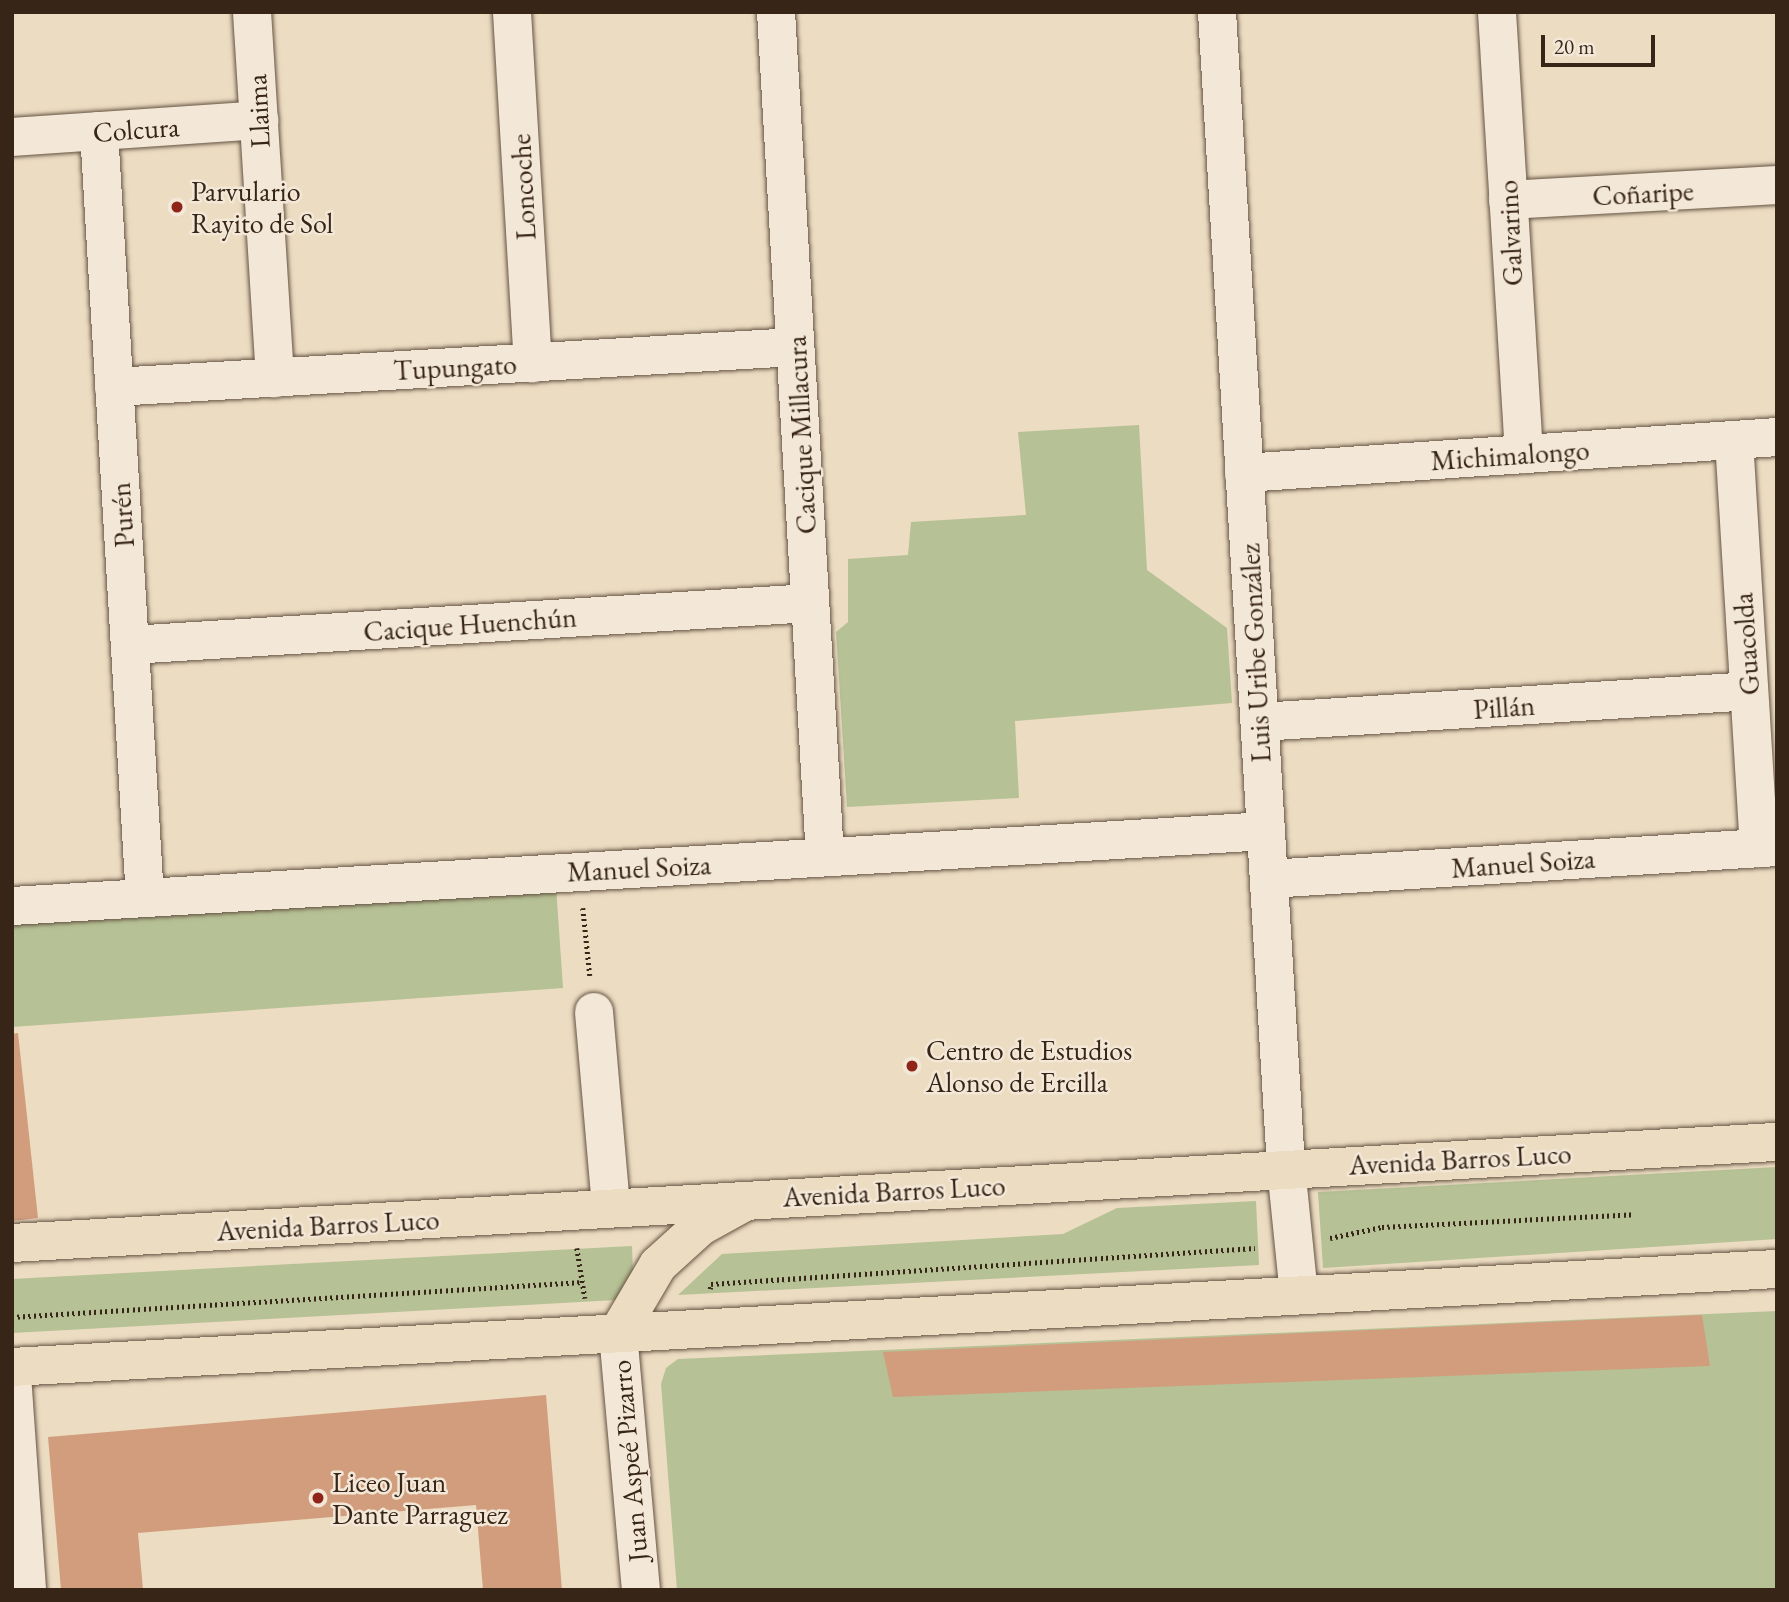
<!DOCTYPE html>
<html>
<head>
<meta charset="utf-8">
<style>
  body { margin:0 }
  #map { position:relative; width:1789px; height:1602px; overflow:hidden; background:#ecdcc2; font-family:"EB Garamond",serif }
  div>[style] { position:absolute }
  .green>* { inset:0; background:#b6c195 }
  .building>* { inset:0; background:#d29d7d }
  .path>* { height:4.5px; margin-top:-2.25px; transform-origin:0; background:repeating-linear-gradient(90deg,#372518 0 2px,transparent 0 5.5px) }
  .roads { filter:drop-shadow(0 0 2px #645342) drop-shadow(0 0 2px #645342) }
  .minor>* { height:38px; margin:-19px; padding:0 19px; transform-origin:19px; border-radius:19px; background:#f3e8d7 }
  .major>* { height:38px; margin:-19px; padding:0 19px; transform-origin:19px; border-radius:19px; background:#ecdcc2 }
  .dots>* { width:19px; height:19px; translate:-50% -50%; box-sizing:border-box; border:4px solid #f3e8d7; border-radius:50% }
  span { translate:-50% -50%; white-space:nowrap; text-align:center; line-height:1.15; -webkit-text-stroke:5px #f3e8d7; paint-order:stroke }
  .street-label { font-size:28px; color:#372518 }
  .poi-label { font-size:28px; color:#372518 }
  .left { translate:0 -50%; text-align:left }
  .frame { position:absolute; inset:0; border:14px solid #372518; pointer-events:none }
  .scale { position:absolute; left:1541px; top:35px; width:114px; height:32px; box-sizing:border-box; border:4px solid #372518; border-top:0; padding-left:9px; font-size:21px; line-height:24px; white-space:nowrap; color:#372518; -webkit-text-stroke:5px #f3e8d7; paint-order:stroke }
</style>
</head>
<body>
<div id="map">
  <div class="green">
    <div style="clip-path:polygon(1139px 425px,1147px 570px,1227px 628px,1232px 703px,1015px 721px,1019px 798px,847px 807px,836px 632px,848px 622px,848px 559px,908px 555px,911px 522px,1026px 515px,1018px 432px)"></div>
    <div style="clip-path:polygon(556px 886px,563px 988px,12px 1027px,12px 922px)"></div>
    <div style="clip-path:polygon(1777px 1167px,1777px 1239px,1323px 1268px,1318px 1192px)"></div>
    <div style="clip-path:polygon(1256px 1201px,1259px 1265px,678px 1295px,722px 1254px,1063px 1234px,1117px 1208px)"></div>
    <div style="clip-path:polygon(632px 1246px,634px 1299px,12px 1333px,12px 1279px)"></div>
    <div style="clip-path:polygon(1777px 1311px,1777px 1590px,677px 1590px,661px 1384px,666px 1368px,678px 1359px)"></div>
  </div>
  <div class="building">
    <div style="clip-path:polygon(18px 1033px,38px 1218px,12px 1221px,12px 1034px)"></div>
    <div style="clip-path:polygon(1702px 1315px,1710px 1366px,893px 1397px,883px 1352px)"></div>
    <div style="clip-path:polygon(546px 1395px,562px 1590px,483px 1590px,476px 1505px,138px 1533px,143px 1590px,61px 1590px,48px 1437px)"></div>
  </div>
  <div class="path">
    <div style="left:583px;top:908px;width:68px;rotate:84.1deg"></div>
    <div style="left:1330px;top:1238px;width:53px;rotate:-11.9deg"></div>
    <div style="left:1382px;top:1227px;width:253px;rotate:-2.9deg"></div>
    <div style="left:577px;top:1248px;width:51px;rotate:80.9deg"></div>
    <div style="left:710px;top:1289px;width:5px;rotate:-79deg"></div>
    <div style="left:711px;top:1284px;width:545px;rotate:-3.79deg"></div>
    <div style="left:12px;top:1317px;width:572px;rotate:-3.51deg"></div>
  </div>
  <div class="roads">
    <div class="minor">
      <div style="left:252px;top:12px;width:367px;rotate:86.4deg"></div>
      <div style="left:512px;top:12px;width:352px;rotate:86.6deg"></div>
      <div style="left:776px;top:12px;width:846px;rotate:86.68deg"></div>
      <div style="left:1217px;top:12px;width:1157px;rotate:86.58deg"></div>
      <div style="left:1286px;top:1167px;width:128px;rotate:84.2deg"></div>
      <div style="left:1497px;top:12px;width:443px;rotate:86.5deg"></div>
      <div style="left:99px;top:131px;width:768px;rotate:86.57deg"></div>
      <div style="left:12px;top:137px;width:248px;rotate:-3.9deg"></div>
      <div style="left:1508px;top:200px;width:269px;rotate:-3.2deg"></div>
      <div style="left:114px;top:387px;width:682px;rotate:-3.36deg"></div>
      <div style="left:1734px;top:440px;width:409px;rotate:86.5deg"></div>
      <div style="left:1244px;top:473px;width:534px;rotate:-3.86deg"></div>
      <div style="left:130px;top:645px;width:681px;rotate:-3.53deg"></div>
      <div style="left:1260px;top:722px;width:490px;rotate:-3.6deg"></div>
      <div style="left:1269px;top:879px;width:509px;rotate:-3.6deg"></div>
      <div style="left:12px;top:906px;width:1256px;rotate:-3.42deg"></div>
      <div style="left:594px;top:1012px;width:197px;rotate:85deg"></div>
      <div style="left:618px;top:1333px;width:258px;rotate:84.9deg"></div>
      <div style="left:12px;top:1375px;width:216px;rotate:86deg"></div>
    </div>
    <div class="major">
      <div style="left:12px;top:1243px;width:1768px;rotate:-3.28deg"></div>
      <div style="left:618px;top:1333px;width:79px;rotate:-59.5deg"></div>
      <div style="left:658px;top:1265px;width:58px;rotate:-42.2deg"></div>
      <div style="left:701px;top:1226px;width:46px;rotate:-28.8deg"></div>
      <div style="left:12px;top:1367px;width:1768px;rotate:-3.18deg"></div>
    </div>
  </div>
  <div class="dots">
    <div style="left:177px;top:207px;background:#8f2418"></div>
    <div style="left:912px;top:1066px;background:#8f2418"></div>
    <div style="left:318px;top:1498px;background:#8f2418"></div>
  </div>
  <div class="street-label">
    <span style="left:258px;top:111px;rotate:-93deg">Llaima</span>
    <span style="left:136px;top:129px;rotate:-4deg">Colcura</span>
    <span style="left:523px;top:187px;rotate:-93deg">Loncoche</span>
    <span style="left:1643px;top:193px;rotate:-3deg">Coñaripe</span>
    <span style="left:1510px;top:233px;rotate:-93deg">Galvarino</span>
    <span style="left:455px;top:367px;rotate:-3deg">Tupungato</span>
    <span style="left:801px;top:435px;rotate:-93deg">Cacique Millacura</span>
    <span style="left:1510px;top:455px;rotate:-4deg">Michimalongo</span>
    <span style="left:122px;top:515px;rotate:-94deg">Purén</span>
    <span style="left:470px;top:624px;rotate:-4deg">Cacique Huenchún</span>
    <span style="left:1746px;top:644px;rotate:-94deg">Guacolda</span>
    <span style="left:1255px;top:653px;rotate:-93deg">Luis Uribe González</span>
    <span style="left:1504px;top:707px;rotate:-4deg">Pillán</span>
    <span style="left:1523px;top:863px;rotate:-4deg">Manuel Soiza</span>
    <span style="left:639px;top:868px;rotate:-3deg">Manuel Soiza</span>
    <span style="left:1460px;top:1159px;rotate:-3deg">Avenida Barros Luco</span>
    <span style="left:894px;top:1191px;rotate:-3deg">Avenida Barros Luco</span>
    <span style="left:328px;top:1225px;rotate:-3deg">Avenida Barros Luco</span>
    <span style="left:629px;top:1461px;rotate:-95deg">Juan Aspeé Pizarro</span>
  </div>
  <div class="poi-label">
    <span class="left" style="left:191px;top:207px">Parvulario<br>Rayito de Sol</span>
    <span class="left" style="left:926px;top:1066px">Centro de Estudios<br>Alonso de Ercilla</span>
    <span class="left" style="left:332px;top:1498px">Liceo Juan<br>Dante Parraguez</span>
  </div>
  <div class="frame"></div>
  <div class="scale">20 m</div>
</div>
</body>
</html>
